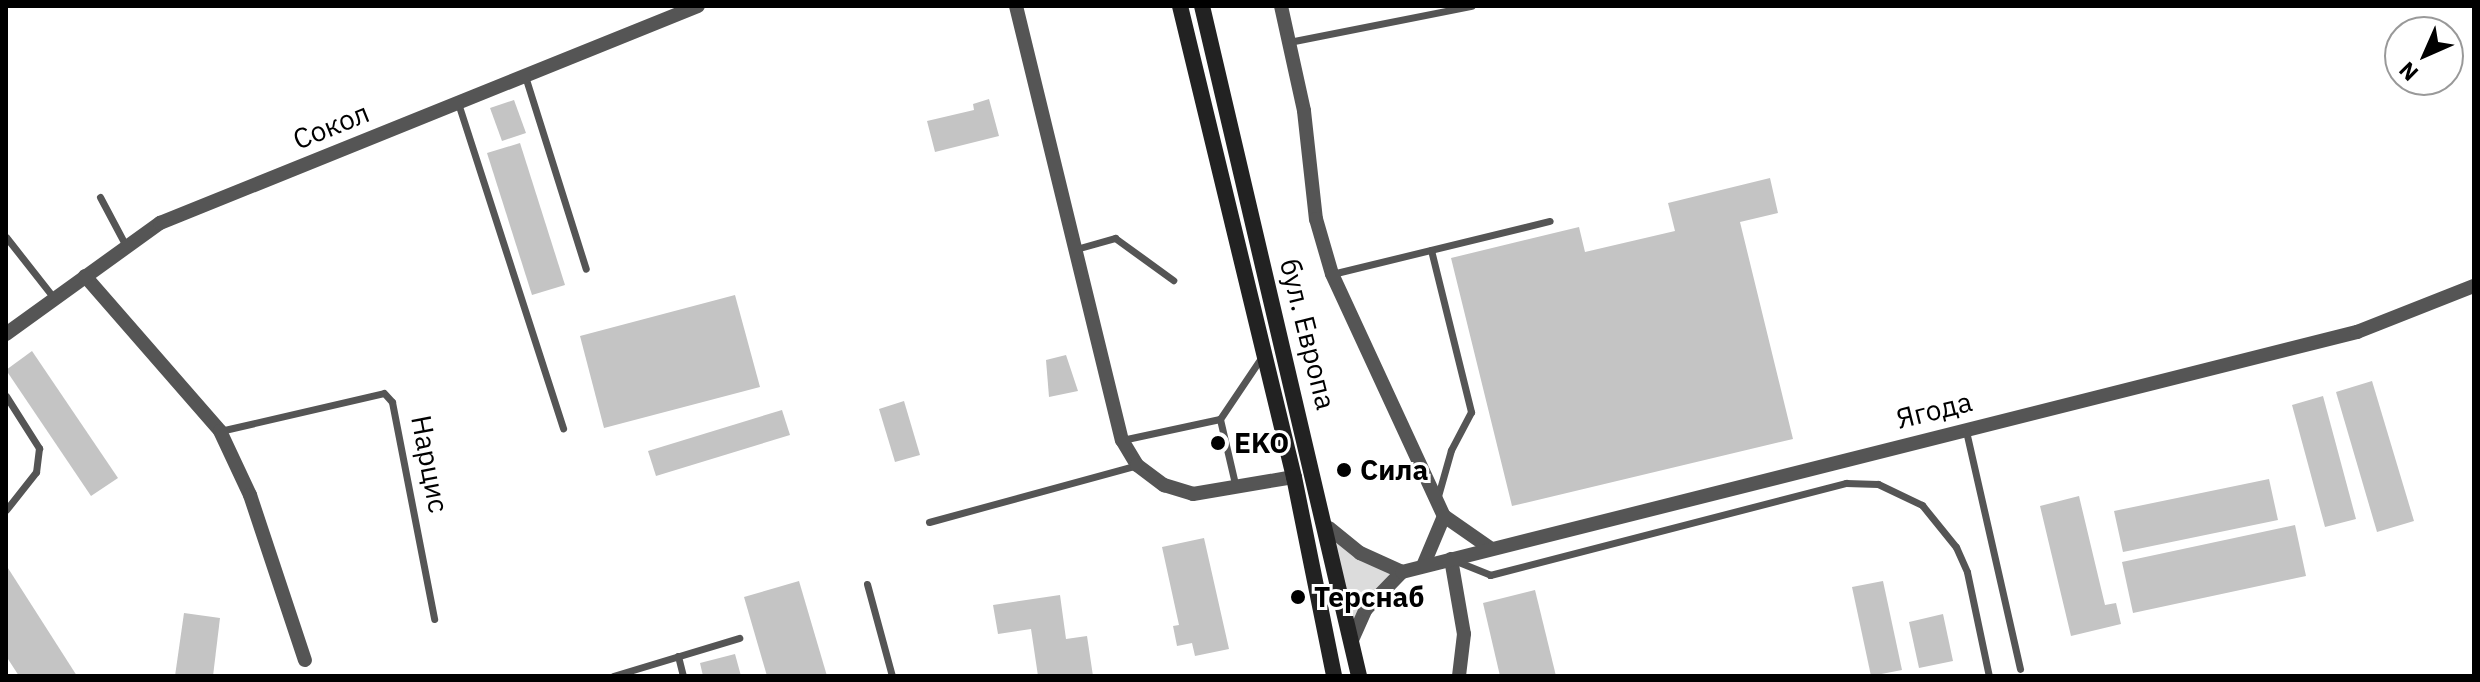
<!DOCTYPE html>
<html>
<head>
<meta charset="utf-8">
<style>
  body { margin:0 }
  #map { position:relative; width:2480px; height:682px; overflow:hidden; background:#fff; font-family:"IBM Plex Sans",sans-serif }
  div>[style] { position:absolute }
  .green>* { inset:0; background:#dcdcdc }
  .building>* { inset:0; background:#c4c4c4 }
  .lane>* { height:7px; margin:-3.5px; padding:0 3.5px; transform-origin:3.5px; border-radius:3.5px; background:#555 }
  .street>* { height:14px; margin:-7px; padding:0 7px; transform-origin:7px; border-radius:7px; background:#555 }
  .secondary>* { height:16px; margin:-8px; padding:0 8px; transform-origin:8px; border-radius:8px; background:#222 }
  .dots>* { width:22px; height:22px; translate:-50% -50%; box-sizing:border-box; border:4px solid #fff; border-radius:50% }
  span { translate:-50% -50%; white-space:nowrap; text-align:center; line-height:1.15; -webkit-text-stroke:6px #fff; paint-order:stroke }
  .street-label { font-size:28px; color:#000 }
  .poi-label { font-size:28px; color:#000; font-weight:700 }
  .left { translate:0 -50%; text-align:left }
  .frame { position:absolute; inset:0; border:8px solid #000; pointer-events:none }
  .north { position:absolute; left:2384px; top:16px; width:80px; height:80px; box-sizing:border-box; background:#fff; border:2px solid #999; border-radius:50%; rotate:225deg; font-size:22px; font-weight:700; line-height:32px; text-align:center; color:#000 }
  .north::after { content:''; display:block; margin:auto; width:28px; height:36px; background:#000; clip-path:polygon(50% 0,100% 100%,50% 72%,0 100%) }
</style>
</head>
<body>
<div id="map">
  <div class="green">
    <div style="clip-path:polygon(1329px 528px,1402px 572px,1352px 640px)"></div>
  </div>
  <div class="building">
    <div style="clip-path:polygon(989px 99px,999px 136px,935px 152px,927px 121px,974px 110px,973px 104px)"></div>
    <div style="clip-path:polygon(514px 100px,526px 133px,502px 141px,490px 108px)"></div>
    <div style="clip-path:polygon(520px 143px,565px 285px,532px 295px,487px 153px)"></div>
    <div style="clip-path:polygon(1770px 178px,1778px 213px,1740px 222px,1793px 439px,1512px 506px,1451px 258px,1579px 227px,1585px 252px,1675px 231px,1668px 203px)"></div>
    <div style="clip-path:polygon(735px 295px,760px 387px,604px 428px,580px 336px)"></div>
    <div style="clip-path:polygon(32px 351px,118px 478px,91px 496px,6px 370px)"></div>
    <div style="clip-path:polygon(1066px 355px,1078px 391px,1049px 397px,1046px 360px)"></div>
    <div style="clip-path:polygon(2372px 381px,2414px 521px,2377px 532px,2336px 392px)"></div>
    <div style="clip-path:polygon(2323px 396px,2356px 519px,2325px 527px,2292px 405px)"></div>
    <div style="clip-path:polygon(904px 401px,920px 455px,895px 462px,879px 409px)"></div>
    <div style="clip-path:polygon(782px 410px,790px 435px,656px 476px,648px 451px)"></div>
    <div style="clip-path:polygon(2269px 479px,2278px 520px,2123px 552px,2114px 511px)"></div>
    <div style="clip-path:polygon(2079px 496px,2105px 605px,2116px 603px,2121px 624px,2071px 636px,2040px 506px)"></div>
    <div style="clip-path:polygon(2295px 525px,2306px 576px,2133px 613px,2122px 562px)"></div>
    <div style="clip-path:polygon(1204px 538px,1229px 649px,1195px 656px,1192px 643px,1177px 646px,1173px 626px,1179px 625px,1162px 547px)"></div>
    <div style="clip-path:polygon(6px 565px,77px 676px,19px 676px,6px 656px)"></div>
    <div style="clip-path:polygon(799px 581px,827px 676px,767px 676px,744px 597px)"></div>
    <div style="clip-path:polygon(1883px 581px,1902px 670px,1871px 676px,1852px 587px)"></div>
    <div style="clip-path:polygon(1535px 590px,1556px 676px,1500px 676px,1483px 603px)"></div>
    <div style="clip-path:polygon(1060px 595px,1066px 639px,1087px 636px,1093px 676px,1038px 676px,1031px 629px,998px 634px,993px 605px)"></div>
    <div style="clip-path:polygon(184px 613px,220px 618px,213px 676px,175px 676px)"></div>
    <div style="clip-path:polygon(1943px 614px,1953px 661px,1919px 668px,1909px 622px)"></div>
    <div style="clip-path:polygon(735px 654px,741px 676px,703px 676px,700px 663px)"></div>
  </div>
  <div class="lane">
    <div style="left:1289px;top:42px;width:186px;rotate:-11.2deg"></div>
    <div style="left:525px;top:76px;width:202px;rotate:72.5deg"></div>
    <div style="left:458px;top:103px;width:342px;rotate:72.1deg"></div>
    <div style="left:100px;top:197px;width:55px;rotate:62deg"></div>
    <div style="left:6px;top:237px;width:78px;rotate:51.8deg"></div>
    <div style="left:1076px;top:249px;width:41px;rotate:-15.8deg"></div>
    <div style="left:1115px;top:238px;width:72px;rotate:35.9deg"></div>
    <div style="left:1431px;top:250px;width:167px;rotate:76.1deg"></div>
    <div style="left:1471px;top:412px;width:43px;rotate:117.8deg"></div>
    <div style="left:1451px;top:450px;width:48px;rotate:105.8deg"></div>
    <div style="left:1332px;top:274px;width:224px;rotate:-13.7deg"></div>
    <div style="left:6px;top:396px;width:62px;rotate:57.6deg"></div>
    <div style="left:39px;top:448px;width:24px;rotate:97deg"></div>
    <div style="left:36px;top:472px;width:48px;rotate:128.3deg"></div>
    <div style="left:220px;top:431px;width:168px;rotate:-13deg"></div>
    <div style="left:384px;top:393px;width:12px;rotate:48deg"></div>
    <div style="left:392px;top:402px;width:221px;rotate:79deg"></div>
    <div style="left:1966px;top:431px;width:244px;rotate:77.2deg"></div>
    <div style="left:1122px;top:440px;width:100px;rotate:-12.1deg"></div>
    <div style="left:1236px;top:488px;width:71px;rotate:-103.1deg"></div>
    <div style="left:1220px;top:419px;width:77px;rotate:-56.1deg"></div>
    <div style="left:929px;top:522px;width:216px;rotate:-15.3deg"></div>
    <div style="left:1456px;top:561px;width:37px;rotate:22deg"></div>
    <div style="left:1490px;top:575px;width:368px;rotate:-14.5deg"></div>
    <div style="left:1846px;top:483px;width:32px;rotate:2deg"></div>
    <div style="left:1878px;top:484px;width:49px;rotate:25.5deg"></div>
    <div style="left:1922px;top:505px;width:54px;rotate:51deg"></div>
    <div style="left:1956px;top:547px;width:27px;rotate:66deg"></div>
    <div style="left:1967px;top:572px;width:106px;rotate:78.1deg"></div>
    <div style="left:867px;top:584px;width:95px;rotate:74.8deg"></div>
    <div style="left:678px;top:656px;width:21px;rotate:76deg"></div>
    <div style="left:613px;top:676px;width:132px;rotate:-16.8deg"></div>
  </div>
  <div class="street">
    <div style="left:1016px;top:6px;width:447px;rotate:76.3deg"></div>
    <div style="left:1122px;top:440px;width:29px;rotate:59deg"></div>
    <div style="left:1137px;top:465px;width:34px;rotate:37deg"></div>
    <div style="left:1164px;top:485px;width:30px;rotate:17deg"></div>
    <div style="left:1193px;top:494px;width:102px;rotate:-9.6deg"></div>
    <div style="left:1281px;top:6px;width:107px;rotate:77.6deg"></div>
    <div style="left:1304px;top:111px;width:109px;rotate:83.7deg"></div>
    <div style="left:1316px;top:219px;width:57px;rotate:73.8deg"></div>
    <div style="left:1332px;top:274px;width:267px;rotate:65.2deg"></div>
    <div style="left:1444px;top:516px;width:56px;rotate:34.8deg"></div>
    <div style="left:85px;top:276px;width:206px;rotate:48.9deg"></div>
    <div style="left:220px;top:431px;width:71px;rotate:64.9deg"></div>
    <div style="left:250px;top:495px;width:174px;rotate:71.6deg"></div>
    <div style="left:6px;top:334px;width:190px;rotate:-35.8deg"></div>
    <div style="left:160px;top:223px;width:580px;rotate:-21.97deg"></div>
    <div style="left:1329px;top:528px;width:40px;rotate:39deg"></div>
    <div style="left:1360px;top:553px;width:46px;rotate:24.3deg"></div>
    <div style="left:1451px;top:559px;width:76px;rotate:80.2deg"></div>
    <div style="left:1464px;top:634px;width:42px;rotate:96.8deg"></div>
    <div style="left:1423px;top:566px;width:54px;rotate:-67.2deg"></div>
    <div style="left:1352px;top:640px;width:34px;rotate:-66deg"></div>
    <div style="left:1366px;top:609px;width:52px;rotate:-45.8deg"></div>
    <div style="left:1402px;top:572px;width:985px;rotate:-14.11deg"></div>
    <div style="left:2357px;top:332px;width:126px;rotate:-21.5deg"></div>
  </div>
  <div class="secondary">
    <div style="left:1180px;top:6px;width:485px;rotate:76.4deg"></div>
    <div style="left:1294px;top:477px;width:203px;rotate:78.6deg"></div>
    <div style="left:1202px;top:6px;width:688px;rotate:76.81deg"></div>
  </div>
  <div class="dots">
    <div style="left:1218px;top:443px;background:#000"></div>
    <div style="left:1344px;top:470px;background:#000"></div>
    <div style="left:1298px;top:597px;background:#000"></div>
  </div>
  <div class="street-label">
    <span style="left:331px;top:126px;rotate:-22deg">Сокол</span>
    <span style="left:1308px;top:334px;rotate:76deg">бул. Европа</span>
    <span style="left:1934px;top:410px;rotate:-14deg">Ягода</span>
    <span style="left:430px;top:464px;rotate:79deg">Нарцис</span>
  </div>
  <div class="poi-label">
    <span class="left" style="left:1234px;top:443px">EKO</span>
    <span class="left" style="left:1360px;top:470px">Сила</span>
    <span class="left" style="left:1314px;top:597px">Терснаб</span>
  </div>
  <div class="frame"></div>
  <div class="north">N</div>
</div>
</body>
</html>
